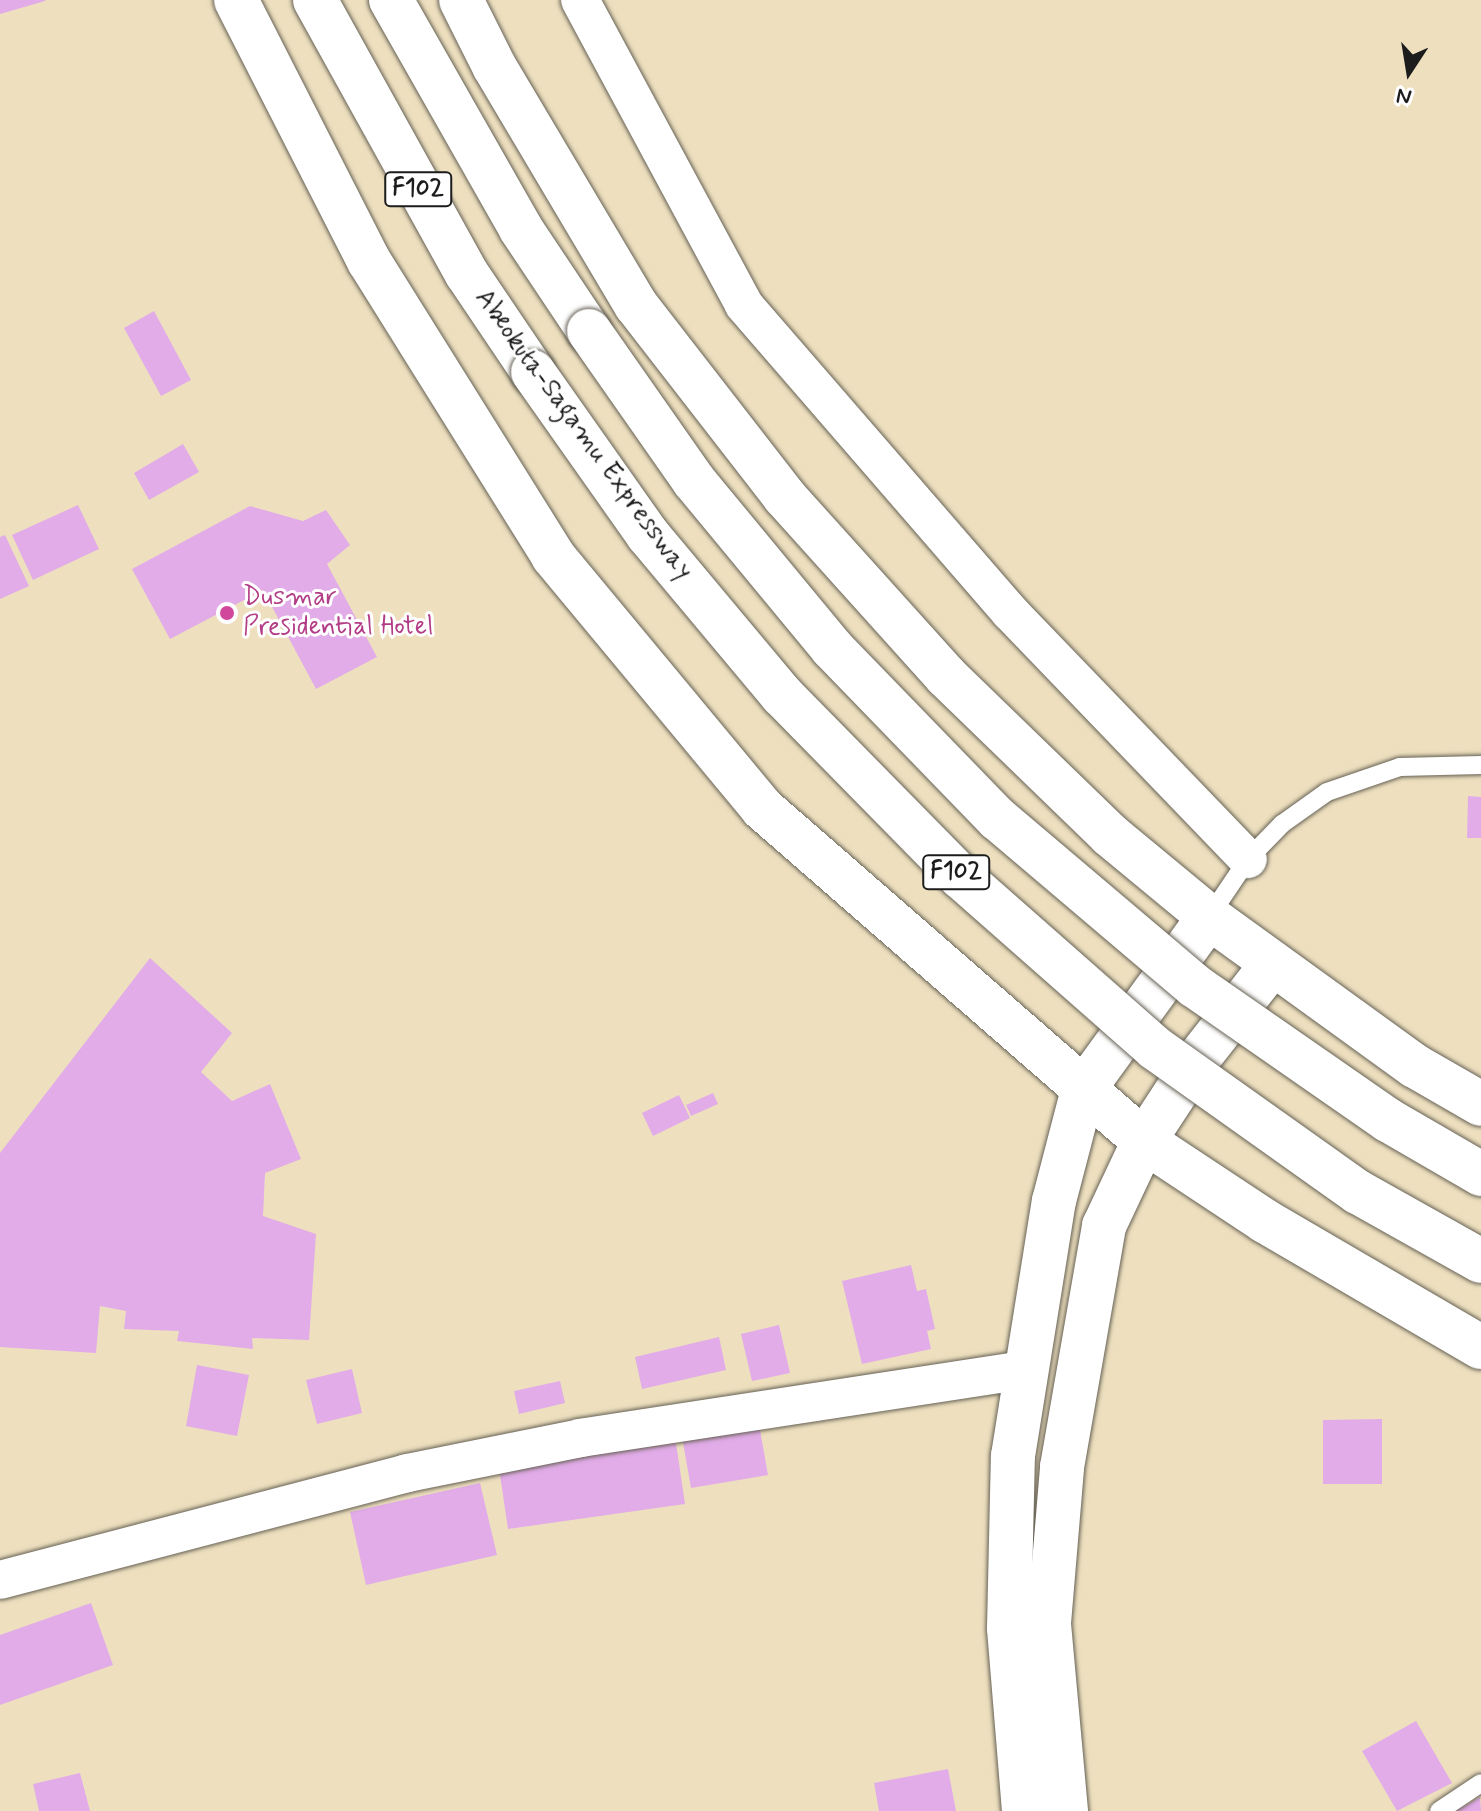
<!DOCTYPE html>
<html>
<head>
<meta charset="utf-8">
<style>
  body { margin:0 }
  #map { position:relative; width:1481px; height:1811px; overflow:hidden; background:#eee0bf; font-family:Mynerve,sans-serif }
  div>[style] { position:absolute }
  .building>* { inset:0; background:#e1ace8 }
  .roads { filter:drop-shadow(0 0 2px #666155) drop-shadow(0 0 2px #666155) }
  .service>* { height:18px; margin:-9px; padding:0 9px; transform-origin:9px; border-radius:9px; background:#fff }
  .minor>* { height:38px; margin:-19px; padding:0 19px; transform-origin:19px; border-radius:19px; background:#fff }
  .secondary>* { height:44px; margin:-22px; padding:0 22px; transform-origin:22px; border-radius:22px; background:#fff }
  .primary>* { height:44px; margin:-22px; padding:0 22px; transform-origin:22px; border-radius:22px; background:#fff }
  .trunk>* { height:44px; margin:-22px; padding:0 22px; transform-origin:22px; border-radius:22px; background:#fff }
  .bridges { filter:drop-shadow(0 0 2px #666155) drop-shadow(0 0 2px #666155) }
  .trunk-bridge>* { height:44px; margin:-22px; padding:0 22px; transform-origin:22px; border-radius:22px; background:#fff }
  .dots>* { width:22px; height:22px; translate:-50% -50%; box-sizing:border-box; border:4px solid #fff; border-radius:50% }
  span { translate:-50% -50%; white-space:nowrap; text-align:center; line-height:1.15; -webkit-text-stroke:6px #fff; paint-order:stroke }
  .shield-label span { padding:2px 6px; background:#fff; border:2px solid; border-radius:6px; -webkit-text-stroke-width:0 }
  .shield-label { font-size:24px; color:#1c1c1c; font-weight:700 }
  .street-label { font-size:26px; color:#1c1c1c }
  .hotel-label { font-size:26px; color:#b23c85 }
  .left { translate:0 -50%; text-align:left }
  .north { position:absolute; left:1369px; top:32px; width:80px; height:80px; -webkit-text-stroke:6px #fff; paint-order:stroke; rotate:192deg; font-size:22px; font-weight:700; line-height:32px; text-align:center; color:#1c1c1c }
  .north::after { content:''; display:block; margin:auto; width:28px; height:36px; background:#1c1c1c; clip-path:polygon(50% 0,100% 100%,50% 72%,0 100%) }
</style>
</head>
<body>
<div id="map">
  <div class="building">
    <div style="clip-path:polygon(0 0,45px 0,45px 1px,0 14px)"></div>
    <div style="clip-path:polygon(154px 311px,191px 380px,161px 396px,124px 328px)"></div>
    <div style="clip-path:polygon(183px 444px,199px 472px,149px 500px,134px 473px)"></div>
    <div style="clip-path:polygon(78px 505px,99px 549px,33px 580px,12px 535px)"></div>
    <div style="clip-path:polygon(250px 506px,303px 521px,326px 510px,350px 545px,327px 564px,377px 657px,316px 689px,263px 590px,170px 639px,132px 569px)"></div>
    <div style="clip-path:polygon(5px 535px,29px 586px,0 599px,0 537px)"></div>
    <div style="clip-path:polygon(1468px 796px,1481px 797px,1481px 838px,1467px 838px)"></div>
    <div style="clip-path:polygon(150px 958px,232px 1033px,201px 1072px,232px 1101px,270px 1084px,301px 1159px,265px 1173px,263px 1216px,316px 1234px,309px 1340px,252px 1338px,253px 1349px,177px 1341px,179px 1331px,124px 1329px,126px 1311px,100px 1306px,96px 1353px,0 1347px,0 1153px)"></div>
    <div style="clip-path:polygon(713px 1093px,718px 1104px,691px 1116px,686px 1105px)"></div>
    <div style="clip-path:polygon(679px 1095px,690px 1118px,653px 1136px,642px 1113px)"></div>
    <div style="clip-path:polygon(911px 1265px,917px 1291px,926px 1289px,935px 1329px,927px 1331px,931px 1349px,862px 1364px,842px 1281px)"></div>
    <div style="clip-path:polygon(779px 1325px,790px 1373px,752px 1381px,741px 1334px)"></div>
    <div style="clip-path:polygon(719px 1337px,726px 1370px,642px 1389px,635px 1357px)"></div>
    <div style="clip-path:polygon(197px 1365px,249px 1375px,237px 1436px,186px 1426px)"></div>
    <div style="clip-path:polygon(352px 1369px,362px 1413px,317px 1424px,306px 1380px)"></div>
    <div style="clip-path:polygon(560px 1381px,565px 1403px,519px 1414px,514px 1391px)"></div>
    <div style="clip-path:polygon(1382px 1419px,1382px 1484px,1323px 1484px,1323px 1420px)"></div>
    <div style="clip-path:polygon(759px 1424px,768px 1475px,691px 1488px,682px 1437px)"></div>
    <div style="clip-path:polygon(676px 1443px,685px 1504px,508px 1529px,499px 1468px)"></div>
    <div style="clip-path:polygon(480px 1483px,497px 1555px,366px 1585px,350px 1512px)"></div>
    <div style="clip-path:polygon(91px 1603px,113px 1665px,0 1705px,0 1635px)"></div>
    <div style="clip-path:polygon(1416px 1721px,1452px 1783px,1397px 1811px,1362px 1751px)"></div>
    <div style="clip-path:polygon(948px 1769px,956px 1811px,879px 1811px,874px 1783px)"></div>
    <div style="clip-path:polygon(80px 1773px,90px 1811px,39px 1811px,33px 1784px)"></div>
    <div style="clip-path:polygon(1480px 1797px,1481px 1811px,1456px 1811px)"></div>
  </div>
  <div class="roads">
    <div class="service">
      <div style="left:1209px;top:917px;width:70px;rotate:-56.1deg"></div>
      <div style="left:1248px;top:859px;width:49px;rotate:-45.8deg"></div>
      <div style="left:1282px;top:824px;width:55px;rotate:-35.4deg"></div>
      <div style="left:1327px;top:792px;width:77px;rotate:-18.9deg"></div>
      <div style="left:1400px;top:767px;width:81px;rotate:-1.4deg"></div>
      <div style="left:1439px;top:1811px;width:50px;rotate:-33.7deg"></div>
    </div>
    <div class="minor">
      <div style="left:580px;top:0;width:346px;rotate:61.7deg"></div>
      <div style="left:744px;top:305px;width:406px;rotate:49.1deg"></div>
      <div style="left:1010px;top:612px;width:343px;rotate:46.1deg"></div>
      <div style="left:0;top:1580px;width:421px;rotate:-14.7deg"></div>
      <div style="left:407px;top:1473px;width:177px;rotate:-11.4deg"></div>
      <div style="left:580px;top:1438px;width:448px;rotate:-8.7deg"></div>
    </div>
    <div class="secondary">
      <div style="left:1024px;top:1811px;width:184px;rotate:-94.7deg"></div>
      <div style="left:1009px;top:1628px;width:172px;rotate:-88.7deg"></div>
      <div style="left:1013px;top:1456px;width:258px;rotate:-80.9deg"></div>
      <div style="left:1054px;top:1201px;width:115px;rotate:-75.4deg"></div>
      <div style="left:1083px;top:1090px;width:214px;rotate:-53.9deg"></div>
      <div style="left:1066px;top:1811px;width:189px;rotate:-95.2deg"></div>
      <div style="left:1049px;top:1623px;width:157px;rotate:-85.2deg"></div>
      <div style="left:1062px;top:1467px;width:245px;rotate:-80.1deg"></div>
      <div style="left:1104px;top:1226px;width:94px;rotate:-64.8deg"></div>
      <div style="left:1144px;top:1141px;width:97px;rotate:-56.8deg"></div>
      <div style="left:1197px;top:1060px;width:120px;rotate:-51.8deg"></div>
    </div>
    <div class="primary">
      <div style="left:236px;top:0;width:293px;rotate:63deg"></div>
      <div style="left:369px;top:261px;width:348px;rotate:58deg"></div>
      <div style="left:553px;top:556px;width:327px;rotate:50.3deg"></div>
      <div style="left:762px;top:808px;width:507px;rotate:41.08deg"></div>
      <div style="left:1144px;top:1141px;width:145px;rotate:33.5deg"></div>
      <div style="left:1265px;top:1221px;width:250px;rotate:30.3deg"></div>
      <div style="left:461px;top:0;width:74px;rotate:63.4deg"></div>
      <div style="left:494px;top:66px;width:278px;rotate:59.3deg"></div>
      <div style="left:636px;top:305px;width:242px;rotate:52.2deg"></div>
      <div style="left:784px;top:496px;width:242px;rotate:48deg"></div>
      <div style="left:946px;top:676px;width:228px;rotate:44.1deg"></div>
      <div style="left:1110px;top:835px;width:129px;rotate:39.6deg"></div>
      <div style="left:1209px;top:917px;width:254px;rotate:35.9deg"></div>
      <div style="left:1415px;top:1066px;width:76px;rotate:29.9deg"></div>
    </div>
    <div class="trunk">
      <div style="left:315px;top:0;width:313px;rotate:61deg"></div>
      <div style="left:467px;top:274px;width:118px;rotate:56deg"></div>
      <div style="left:391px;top:0;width:263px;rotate:60.4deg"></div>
      <div style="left:521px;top:229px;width:123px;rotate:56.3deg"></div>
    </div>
  </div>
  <div class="bridges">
    <div class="trunk-bridge">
      <div style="left:589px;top:331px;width:183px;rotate:55deg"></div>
      <div style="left:694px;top:481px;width:217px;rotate:50.4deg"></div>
      <div style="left:832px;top:648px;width:238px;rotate:45.9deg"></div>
      <div style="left:998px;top:819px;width:258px;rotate:40.3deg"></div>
      <div style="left:1195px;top:986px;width:235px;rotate:34.8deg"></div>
      <div style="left:1388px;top:1120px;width:108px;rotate:30.1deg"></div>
      <div style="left:533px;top:372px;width:199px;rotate:54.8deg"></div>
      <div style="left:648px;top:535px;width:209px;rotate:50.1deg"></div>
      <div style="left:782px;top:695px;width:255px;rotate:45.5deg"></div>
      <div style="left:961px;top:877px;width:259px;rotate:41.4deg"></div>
      <div style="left:1155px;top:1048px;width:249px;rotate:35.4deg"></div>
      <div style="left:1358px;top:1192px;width:141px;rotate:29.3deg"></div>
    </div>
  </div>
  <div class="dots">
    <div style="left:227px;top:613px;background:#d1479c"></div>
  </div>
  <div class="shield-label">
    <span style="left:418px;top:189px">F102</span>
    <span style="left:956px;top:872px">F102</span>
  </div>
  <div class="street-label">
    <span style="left:583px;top:435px;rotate:54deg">Abeokuta-Sagamu Expressway</span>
  </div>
  <div class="hotel-label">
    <span class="left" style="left:243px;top:613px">Dusmar<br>Presidential Hotel</span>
  </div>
  <div class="north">N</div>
</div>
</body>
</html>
